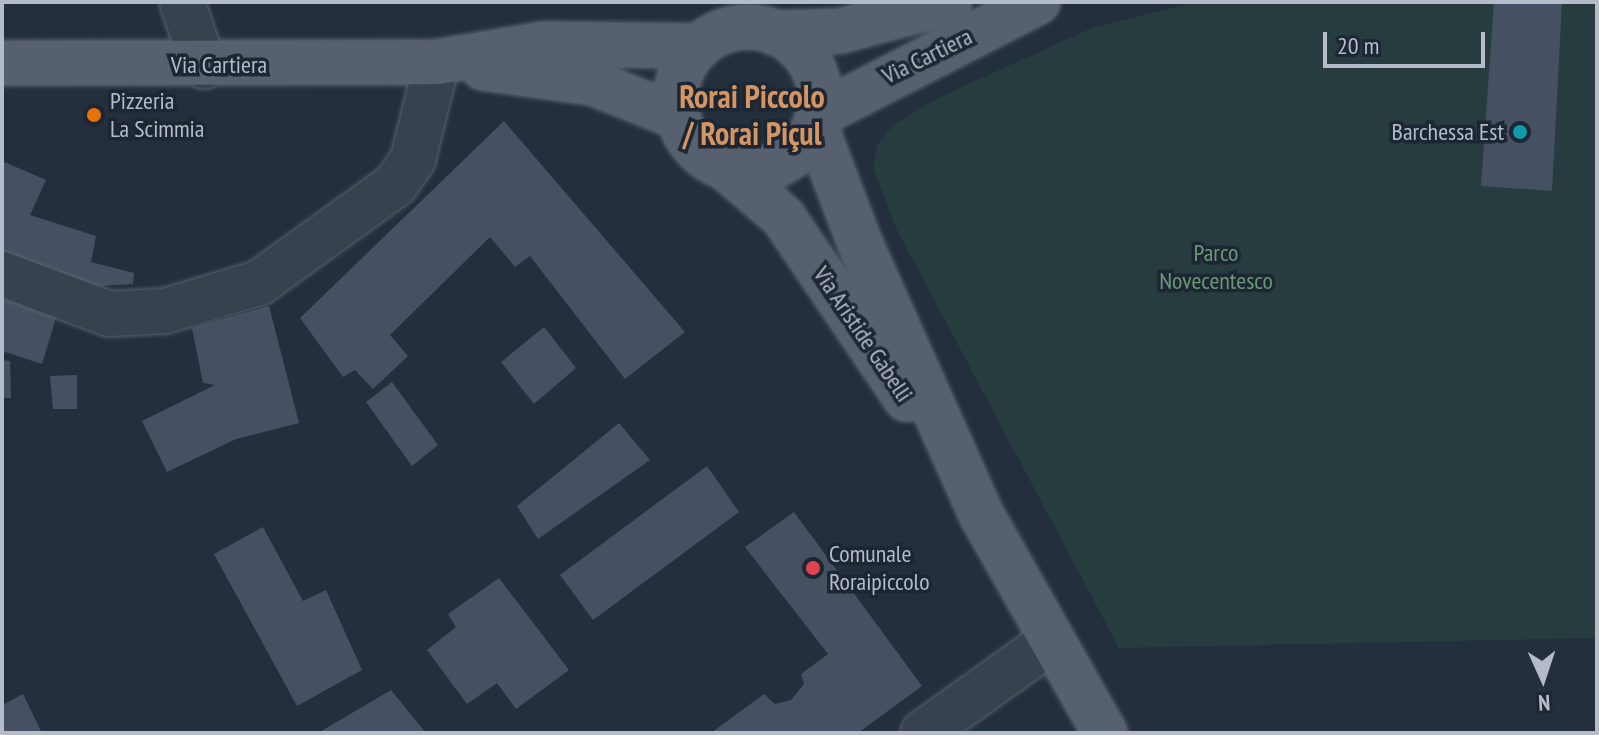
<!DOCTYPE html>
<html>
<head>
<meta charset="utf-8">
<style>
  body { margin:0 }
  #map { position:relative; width:1599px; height:735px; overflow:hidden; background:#242f3e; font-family:"PT Sans Narrow",sans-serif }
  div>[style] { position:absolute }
  .green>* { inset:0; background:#263c3f }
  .building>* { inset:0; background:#455162 }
  .roads { filter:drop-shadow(0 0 2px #565f6c) drop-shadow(0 0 2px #565f6c) }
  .minor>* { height:44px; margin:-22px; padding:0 22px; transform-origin:22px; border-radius:22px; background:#38414e }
  .major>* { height:44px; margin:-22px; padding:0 22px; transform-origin:22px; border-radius:22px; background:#56606e }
  .major>.ring { margin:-22px; padding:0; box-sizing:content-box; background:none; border:44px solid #56606e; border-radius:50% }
  .dots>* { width:22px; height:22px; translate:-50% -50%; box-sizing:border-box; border:4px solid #1d2633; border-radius:50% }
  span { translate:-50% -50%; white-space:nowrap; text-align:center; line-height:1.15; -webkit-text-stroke:7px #1d2633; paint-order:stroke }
  .street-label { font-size:24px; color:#b4bcc9 }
  .poi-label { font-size:24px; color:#b4bcc9 }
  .left { translate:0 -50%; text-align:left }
  .right { translate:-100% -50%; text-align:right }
  .park-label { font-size:24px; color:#6b9a76 }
  .district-label { font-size:32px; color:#d59563; font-weight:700 }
  .frame { position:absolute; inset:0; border:4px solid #b4bcc9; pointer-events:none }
  .north { position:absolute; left:1503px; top:639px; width:80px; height:80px; -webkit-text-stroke:6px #1d2633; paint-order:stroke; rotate:177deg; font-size:22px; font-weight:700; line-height:32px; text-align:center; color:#b4bcc9 }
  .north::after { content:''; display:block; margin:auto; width:28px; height:36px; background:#b4bcc9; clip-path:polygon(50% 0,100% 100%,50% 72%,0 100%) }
  .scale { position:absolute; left:1323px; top:32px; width:162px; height:36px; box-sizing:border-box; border:4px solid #b4bcc9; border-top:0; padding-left:10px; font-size:24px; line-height:28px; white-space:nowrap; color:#b4bcc9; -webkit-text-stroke:6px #1d2633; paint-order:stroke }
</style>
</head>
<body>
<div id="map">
  <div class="green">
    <div style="clip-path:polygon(1597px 2px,1597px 638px,1119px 648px,896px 228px,873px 168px,877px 146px,893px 125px,942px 96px,1092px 28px,1187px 4px)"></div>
  </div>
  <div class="building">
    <div style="clip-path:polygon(1494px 2px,1562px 2px,1552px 191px,1481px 186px)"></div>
    <div style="clip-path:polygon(504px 121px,685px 332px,625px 379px,530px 256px,515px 267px,490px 237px,390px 335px,408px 356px,373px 389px,355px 370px,343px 377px,300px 318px)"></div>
    <div style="clip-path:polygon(2px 161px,46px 180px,30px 215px,96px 236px,91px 262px,134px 273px,133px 284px,99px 286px,2px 271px)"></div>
    <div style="clip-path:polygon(2px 289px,59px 308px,42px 364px,2px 351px)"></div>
    <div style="clip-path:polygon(269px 306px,299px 423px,236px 439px,167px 472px,142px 421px,215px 385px,203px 383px,192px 328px)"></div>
    <div style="clip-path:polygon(544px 327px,576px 368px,534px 404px,501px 362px)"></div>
    <div style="clip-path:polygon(2px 360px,10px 361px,11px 398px,2px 398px)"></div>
    <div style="clip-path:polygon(77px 375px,77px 409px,53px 409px,50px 376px)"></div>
    <div style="clip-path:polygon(392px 382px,438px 445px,412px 466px,366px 402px)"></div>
    <div style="clip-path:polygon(619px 423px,650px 460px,538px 539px,517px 506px)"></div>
    <div style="clip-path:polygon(707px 466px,739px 512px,593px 620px,560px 575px)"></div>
    <div style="clip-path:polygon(794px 512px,922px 686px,858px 733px,711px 733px,764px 694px,775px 704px,791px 700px,804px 684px,801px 674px,828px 654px,745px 547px)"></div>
    <div style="clip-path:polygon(263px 527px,303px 601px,326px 590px,362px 670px,297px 706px,214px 554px)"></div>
    <div style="clip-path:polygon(499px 578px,569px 670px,516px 709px,497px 683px,467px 704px,427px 650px,456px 627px,448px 614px)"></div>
    <div style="clip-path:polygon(391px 690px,426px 733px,318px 733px)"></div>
    <div style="clip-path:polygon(23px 694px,42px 733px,2px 733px,2px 705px)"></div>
  </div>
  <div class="roads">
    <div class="minor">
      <div style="left:182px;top:2px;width:68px;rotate:71deg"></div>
      <div style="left:2px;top:274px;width:114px;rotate:20.5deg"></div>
      <div style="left:109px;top:314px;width:56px;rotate:-3.1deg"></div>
      <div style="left:165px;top:311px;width:98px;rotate:-16.6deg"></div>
      <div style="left:259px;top:283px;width:168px;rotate:-35.8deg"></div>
      <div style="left:395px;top:185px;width:32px;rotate:-55deg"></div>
      <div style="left:413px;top:159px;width:100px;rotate:-76.1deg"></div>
      <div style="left:923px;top:733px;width:156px;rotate:-35.6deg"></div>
    </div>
    <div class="major">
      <div class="ring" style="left:676px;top:27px;width:100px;height:100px"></div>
      <div style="left:775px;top:33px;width:65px;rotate:-1.8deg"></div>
      <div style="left:840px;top:31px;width:113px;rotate:-14.9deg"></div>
      <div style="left:2px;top:63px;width:435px;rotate:-0.1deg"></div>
      <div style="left:437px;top:62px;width:109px;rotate:-9.5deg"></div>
      <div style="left:544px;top:44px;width:155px;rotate:0.7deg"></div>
      <div style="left:483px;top:68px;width:111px;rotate:7.8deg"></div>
      <div style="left:593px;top:83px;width:92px;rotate:21.8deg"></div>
      <div style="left:818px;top:115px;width:247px;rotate:-27.2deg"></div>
      <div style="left:815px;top:125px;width:124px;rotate:69.2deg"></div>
      <div style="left:859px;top:241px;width:299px;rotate:65.9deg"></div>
      <div style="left:981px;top:514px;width:252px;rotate:60.5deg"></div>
      <div style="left:727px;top:169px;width:74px;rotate:40.6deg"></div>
      <div style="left:783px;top:217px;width:220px;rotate:55.9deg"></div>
    </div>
  </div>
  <div class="dots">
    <div style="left:94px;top:115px;background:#e8710a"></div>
    <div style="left:1520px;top:132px;background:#0f9aa8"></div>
    <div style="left:813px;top:568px;background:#e0444e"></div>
  </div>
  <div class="street-label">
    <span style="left:927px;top:56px;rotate:-26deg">Via Cartiera</span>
    <span style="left:219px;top:65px">Via Cartiera</span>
    <span style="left:863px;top:334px;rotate:56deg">Via Aristide Gabelli</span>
  </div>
  <div class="poi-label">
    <span class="left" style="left:110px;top:115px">Pizzeria<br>La Scimmia</span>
    <span class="right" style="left:1504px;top:132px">Barchessa Est</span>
    <span class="left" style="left:829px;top:568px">Comunale<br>Roraipiccolo</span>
  </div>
  <div class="park-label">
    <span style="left:1216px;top:267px">Parco<br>Novecentesco</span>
  </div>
  <div class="district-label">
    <span style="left:752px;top:115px">Rorai Piccolo<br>/ Rorai Piçul</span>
  </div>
  <div class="frame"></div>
  <div class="north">N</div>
  <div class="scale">20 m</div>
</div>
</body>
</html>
